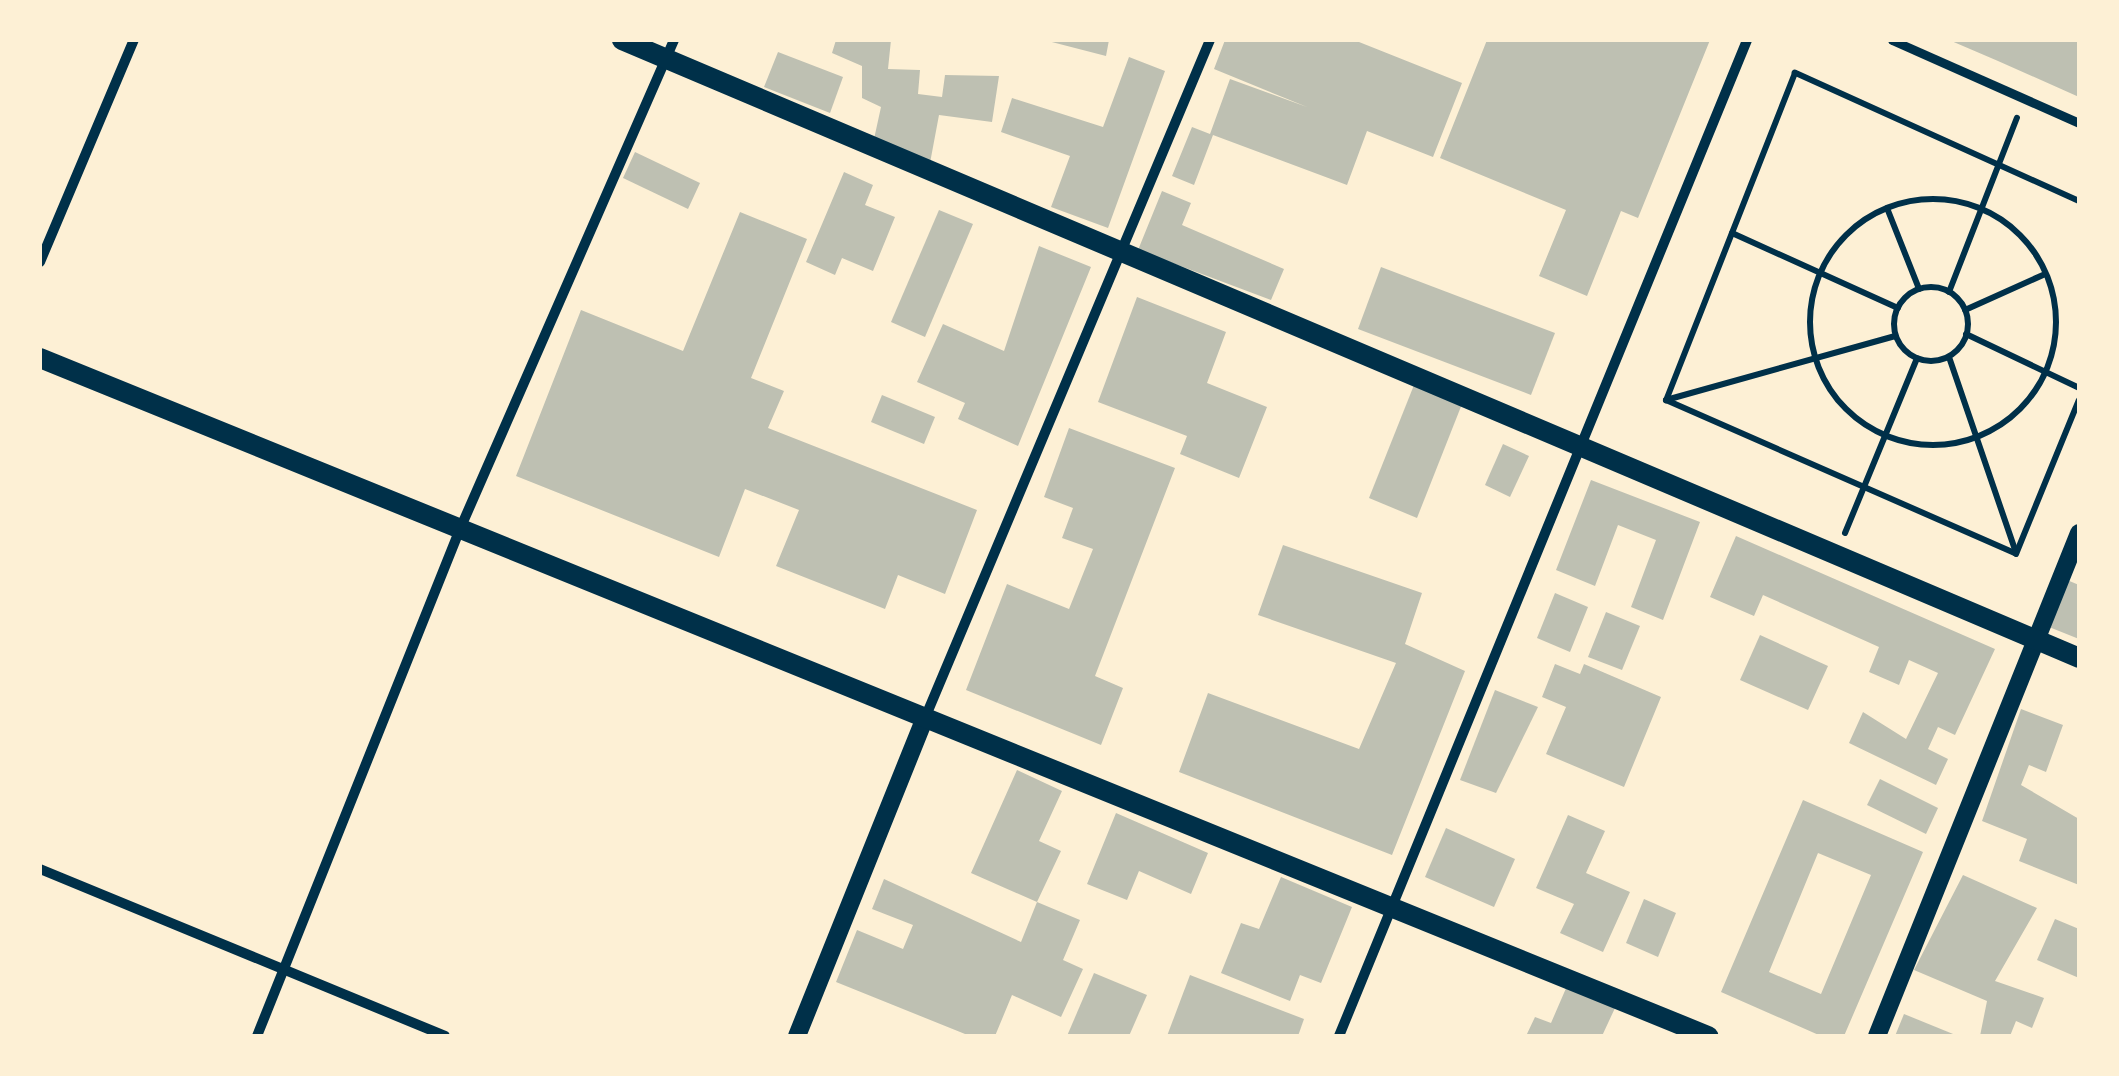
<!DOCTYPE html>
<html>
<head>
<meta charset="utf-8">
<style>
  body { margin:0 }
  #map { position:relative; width:2119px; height:1076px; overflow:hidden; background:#fdf0d5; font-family:Karla,sans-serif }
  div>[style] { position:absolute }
  .building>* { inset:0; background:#bec0b2 }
  .path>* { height:6px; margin:-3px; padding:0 3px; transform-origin:3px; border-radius:3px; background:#003049 }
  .path>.ring { margin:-3px; padding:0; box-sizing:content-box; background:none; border:6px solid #003049; border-radius:50% }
  .pedestrian>* { height:9px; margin:-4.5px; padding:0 4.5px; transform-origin:4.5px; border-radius:4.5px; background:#003049 }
  .minor>* { height:10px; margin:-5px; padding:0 5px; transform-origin:5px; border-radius:5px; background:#003049 }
  .tertiary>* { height:18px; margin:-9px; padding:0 9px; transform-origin:9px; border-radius:9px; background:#003049 }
  .secondary>* { height:20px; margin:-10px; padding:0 10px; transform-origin:10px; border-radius:10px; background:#003049 }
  span { translate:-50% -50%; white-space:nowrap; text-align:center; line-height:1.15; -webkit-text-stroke:8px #fdf0d5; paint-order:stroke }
  .frame { position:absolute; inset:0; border:42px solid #fdf0d5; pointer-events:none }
</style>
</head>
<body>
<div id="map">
  <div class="building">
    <div style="clip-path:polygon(836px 40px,891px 40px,888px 69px,920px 70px,918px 94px,942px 97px,945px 75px,999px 76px,992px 122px,939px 115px,930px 163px,874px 139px,881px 107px,862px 98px,862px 66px,832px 53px)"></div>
    <div style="clip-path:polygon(1044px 40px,1109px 40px,1106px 56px)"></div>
    <div style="clip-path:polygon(1225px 40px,1354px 40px,1462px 83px,1433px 157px,1367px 131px,1347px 185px,1213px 135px,1194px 185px,1172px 176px,1192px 127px,1210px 134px,1230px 79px,1307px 107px,1214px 69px)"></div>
    <div style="clip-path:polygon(1487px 40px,1710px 40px,1638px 218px,1621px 211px,1587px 296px,1539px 276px,1566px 210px,1440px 158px)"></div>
    <div style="clip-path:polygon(1949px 40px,2079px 40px,2079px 97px,1998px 61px)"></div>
    <div style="clip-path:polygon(778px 52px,843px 77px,830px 113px,764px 87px)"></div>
    <div style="clip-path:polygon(1129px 57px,1165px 71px,1108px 228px,1051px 207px,1070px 156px,1001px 132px,1012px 98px,1103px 127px)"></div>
    <div style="clip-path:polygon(635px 152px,700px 183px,688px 209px,623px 178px)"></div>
    <div style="clip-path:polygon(844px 172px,873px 185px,865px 205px,895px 217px,873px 271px,842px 258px,835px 275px,806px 262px)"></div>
    <div style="clip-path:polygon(1162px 191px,1191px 203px,1182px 225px,1284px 269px,1271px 300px,1138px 250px)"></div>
    <div style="clip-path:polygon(939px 210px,973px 224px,925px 337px,891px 322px)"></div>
    <div style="clip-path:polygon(740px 212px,807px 239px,751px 378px,784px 391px,768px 428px,977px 510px,945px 594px,898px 575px,885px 609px,776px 566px,799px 510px,745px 489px,719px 557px,516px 476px,581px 310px,683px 351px)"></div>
    <div style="clip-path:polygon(1039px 246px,1091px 267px,1018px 446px,958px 419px,965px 403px,917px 382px,943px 324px,1004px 351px)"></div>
    <div style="clip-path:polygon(1381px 267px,1555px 333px,1531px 395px,1358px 329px)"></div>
    <div style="clip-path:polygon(1137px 297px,1226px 332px,1207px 383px,1267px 407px,1239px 478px,1180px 454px,1187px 436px,1098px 402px)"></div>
    <div style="clip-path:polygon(1414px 385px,1462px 404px,1417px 518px,1369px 498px)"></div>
    <div style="clip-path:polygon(882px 395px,935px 417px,924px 444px,871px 422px)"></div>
    <div style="clip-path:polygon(1069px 428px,1175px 468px,1095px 676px,1123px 688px,1101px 745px,966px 690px,1007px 584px,1069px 609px,1093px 549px,1062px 538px,1073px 508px,1044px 497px)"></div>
    <div style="clip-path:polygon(1503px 444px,1529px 456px,1510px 497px,1485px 485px)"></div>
    <div style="clip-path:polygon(1591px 480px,1700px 522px,1663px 620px,1631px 607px,1656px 540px,1618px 525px,1595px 586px,1556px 570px)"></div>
    <div style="clip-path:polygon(1736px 536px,1995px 649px,1955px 735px,1938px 727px,1928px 749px,1948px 759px,1936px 785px,1849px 743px,1863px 712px,1906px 739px,1938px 673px,1909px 660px,1899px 685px,1869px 672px,1879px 647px,1763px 595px,1754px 616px,1710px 597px)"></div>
    <div style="clip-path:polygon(1283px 545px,1422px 593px,1405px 644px,1465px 671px,1392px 855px,1179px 772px,1208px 693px,1359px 749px,1396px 663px,1258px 615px)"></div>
    <div style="clip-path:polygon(2067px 580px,2079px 585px,2079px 639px,2049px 627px)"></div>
    <div style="clip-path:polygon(1555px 593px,1588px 607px,1570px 652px,1537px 638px)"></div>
    <div style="clip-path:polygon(1606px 612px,1640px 626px,1622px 670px,1588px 657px)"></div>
    <div style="clip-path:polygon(1760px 635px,1828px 666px,1808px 710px,1740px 680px)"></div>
    <div style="clip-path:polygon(1555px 664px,1580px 674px,1584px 664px,1661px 697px,1624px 787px,1546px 754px,1566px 707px,1542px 697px)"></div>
    <div style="clip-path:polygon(1495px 690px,1538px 707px,1496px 793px,1460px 780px)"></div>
    <div style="clip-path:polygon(2021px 709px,2063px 725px,2046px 772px,2029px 765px,2021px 785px,2079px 819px,2079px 885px,2019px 861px,2027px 839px,1982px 821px)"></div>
    <div style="clip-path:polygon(1017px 770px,1062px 791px,1039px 841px,1061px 851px,1037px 902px,971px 873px)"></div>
    <div style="clip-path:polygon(1880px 779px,1938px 808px,1926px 834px,1867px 805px)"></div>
    <div style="clip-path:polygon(evenodd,1803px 800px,1923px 852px,1844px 1036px,1821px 1036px,1721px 992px,1803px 800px,1818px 853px,1871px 875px,1821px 994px,1769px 972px,1818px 853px)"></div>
    <div style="clip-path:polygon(1116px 813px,1208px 853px,1191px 894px,1139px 871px,1127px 900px,1087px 884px)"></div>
    <div style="clip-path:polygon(1568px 815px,1605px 831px,1586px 873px,1630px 892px,1603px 952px,1560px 933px,1574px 904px,1536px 888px)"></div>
    <div style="clip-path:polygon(1446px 828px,1515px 859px,1494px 907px,1425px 877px)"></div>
    <div style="clip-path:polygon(1963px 875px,2037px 908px,1995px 981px,2044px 998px,2032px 1028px,2016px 1021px,2010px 1036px,1980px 1036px,1987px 1001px,1914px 970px)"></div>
    <div style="clip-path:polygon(1281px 877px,1352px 907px,1321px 983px,1300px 975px,1290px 1001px,1221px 973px,1241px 923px,1259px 929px)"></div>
    <div style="clip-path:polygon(884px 879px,1021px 942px,1037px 902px,1080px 920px,1063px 960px,1083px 969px,1061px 1017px,1012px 995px,995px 1036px,970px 1036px,836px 982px,857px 930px,903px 949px,913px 925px,872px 909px)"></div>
    <div style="clip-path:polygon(1644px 899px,1676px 913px,1658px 957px,1626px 943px)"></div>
    <div style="clip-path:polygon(2055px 919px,2079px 929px,2079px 978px,2037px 960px)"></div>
    <div style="clip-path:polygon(1094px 973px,1147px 995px,1129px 1036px,1067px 1036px)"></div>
    <div style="clip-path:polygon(1190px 975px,1304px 1019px,1298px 1036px,1167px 1036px)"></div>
    <div style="clip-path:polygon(1567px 986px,1615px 1008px,1602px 1036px,1526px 1036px,1535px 1017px,1551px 1023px)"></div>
    <div style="clip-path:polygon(1904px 1014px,1958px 1036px,1895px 1036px)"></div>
  </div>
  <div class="path">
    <div class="ring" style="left:1810px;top:199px;width:240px;height:240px"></div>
    <div style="left:2079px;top:201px;width:312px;rotate:-155.7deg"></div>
    <div style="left:1795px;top:73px;width:352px;rotate:111.5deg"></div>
    <div style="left:1666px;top:400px;width:382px;rotate:23.7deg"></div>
    <div style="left:2016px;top:554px;width:166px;rotate:-67.8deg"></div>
    <div style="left:1887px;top:208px;width:87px;rotate:68.4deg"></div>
    <div style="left:1732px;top:233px;width:182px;rotate:24.3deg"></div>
    <div class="ring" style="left:1894px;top:287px;width:68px;height:68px"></div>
    <div style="left:1949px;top:292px;width:187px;rotate:-68.7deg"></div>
    <div style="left:1965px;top:310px;width:88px;rotate:-24.2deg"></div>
    <div style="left:1966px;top:334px;width:125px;rotate:25.5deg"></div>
    <div style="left:1949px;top:357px;width:207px;rotate:71.1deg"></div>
    <div style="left:1666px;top:400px;width:238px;rotate:-15.6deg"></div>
    <div style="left:1845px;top:533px;width:189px;rotate:-67.6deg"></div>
  </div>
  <div class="pedestrian">
    <div style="left:1892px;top:40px;width:205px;rotate:23.9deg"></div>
  </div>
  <div class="minor">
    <div style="left:40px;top:262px;width:241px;rotate:-67.1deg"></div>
    <div style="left:925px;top:718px;width:735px;rotate:-67.2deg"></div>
    <div style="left:40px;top:869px;width:438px;rotate:22.4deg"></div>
    <div style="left:257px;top:1036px;width:546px;rotate:-68.18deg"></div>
    <div style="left:460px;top:529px;width:534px;rotate:-66.36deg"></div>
    <div style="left:1339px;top:1036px;width:1076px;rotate:-67.72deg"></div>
  </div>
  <div class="tertiary">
    <div style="left:797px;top:1036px;width:343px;rotate:-68.1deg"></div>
    <div style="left:1877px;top:1036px;width:542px;rotate:-68.12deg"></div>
  </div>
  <div class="secondary">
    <div style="left:622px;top:40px;width:1583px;rotate:22.98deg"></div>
    <div style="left:40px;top:358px;width:1801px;rotate:22.12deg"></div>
  </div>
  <div class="frame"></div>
</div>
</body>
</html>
